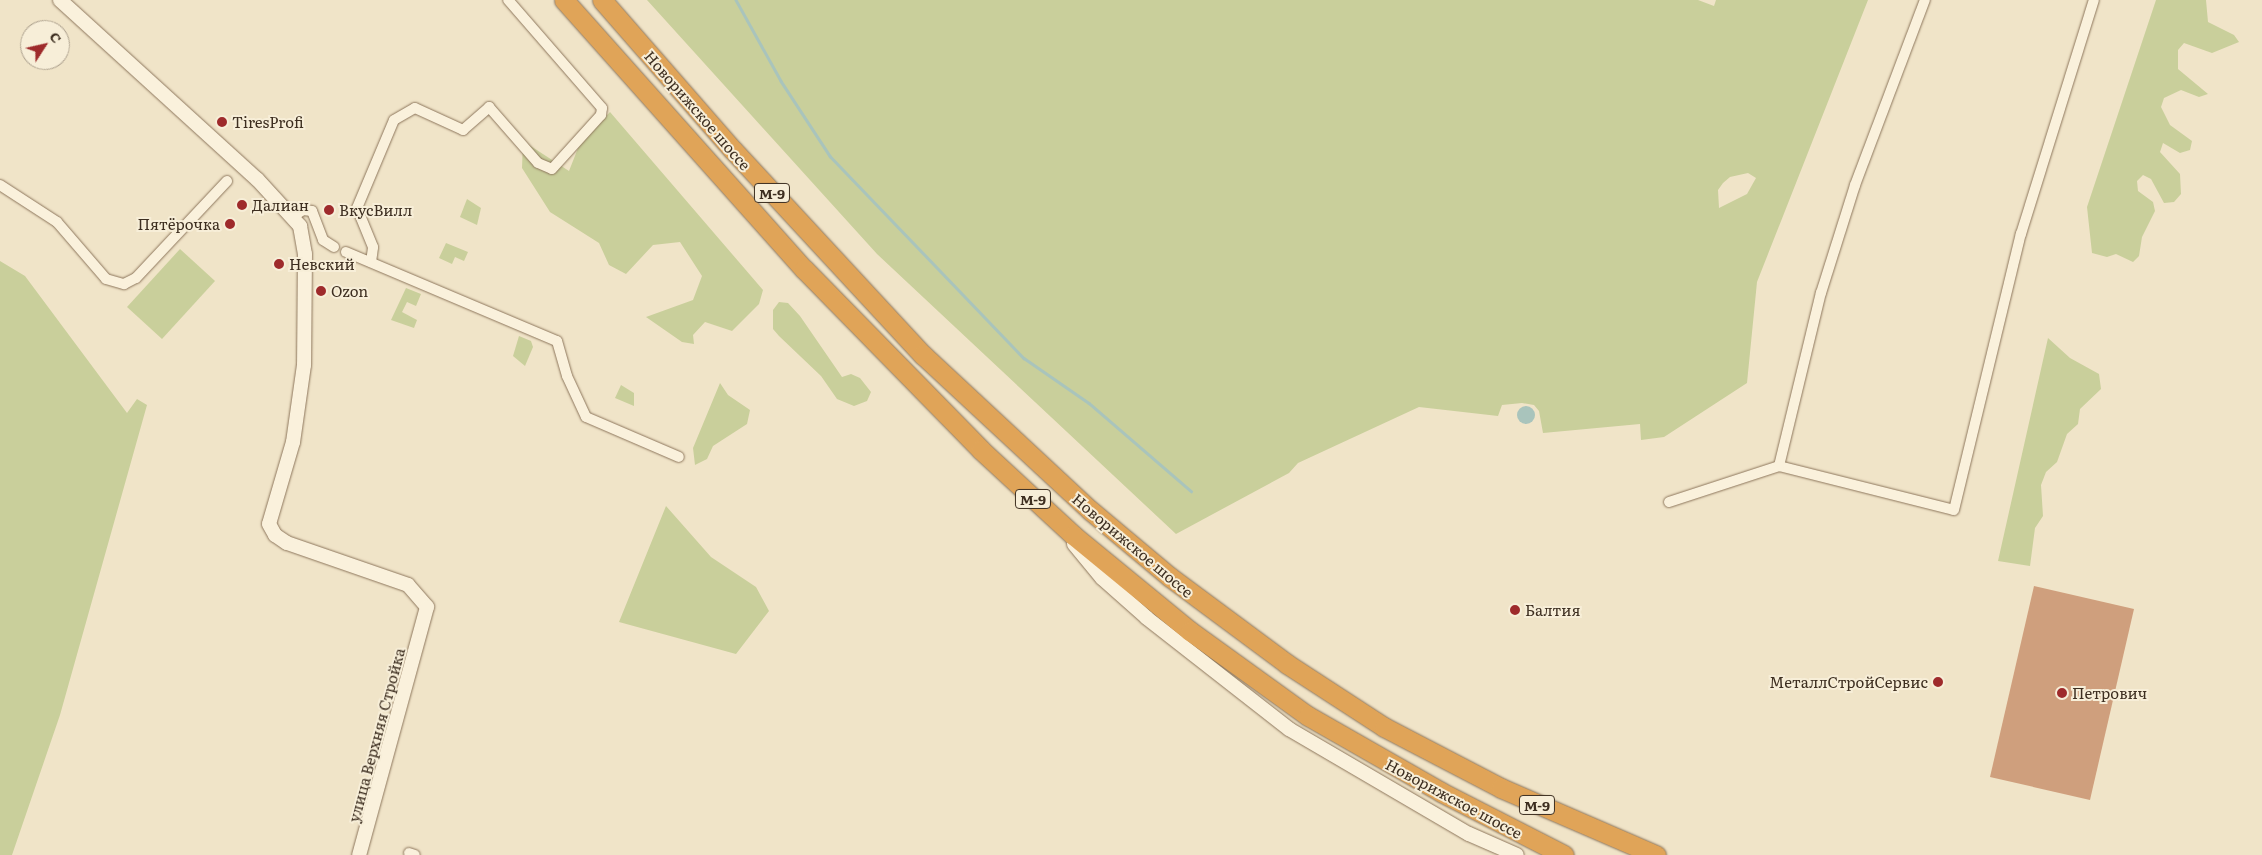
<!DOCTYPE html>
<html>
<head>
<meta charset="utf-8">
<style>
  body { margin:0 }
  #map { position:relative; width:2262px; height:855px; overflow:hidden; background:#f0e4c8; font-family:Literata,serif }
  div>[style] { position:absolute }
  .green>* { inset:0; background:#c9cf9b }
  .water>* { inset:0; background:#a9c4bc }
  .round { border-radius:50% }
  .stream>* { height:2.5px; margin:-1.25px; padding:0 1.25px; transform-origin:1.25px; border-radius:1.25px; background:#a9c4bc }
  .building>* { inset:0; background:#cf9f7d }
  .roads { filter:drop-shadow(0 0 1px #8d765c) drop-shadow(0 0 1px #8d765c) }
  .street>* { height:10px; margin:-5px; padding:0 5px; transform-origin:5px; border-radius:5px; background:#faf1dc }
  .secondary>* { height:14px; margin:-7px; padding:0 7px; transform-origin:7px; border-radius:7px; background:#faf1dc }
  .highway>* { height:19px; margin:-9.5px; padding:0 9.5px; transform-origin:9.5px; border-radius:9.5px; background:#e0a458 }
  .dots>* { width:14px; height:14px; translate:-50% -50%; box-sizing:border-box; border:2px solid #f7eed8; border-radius:50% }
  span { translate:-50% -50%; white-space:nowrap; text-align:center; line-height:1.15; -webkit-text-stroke:4px #f7eed8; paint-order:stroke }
  .shield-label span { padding:1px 4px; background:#f7eed8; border:1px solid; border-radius:4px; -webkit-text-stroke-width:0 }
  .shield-label { font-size:14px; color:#3d2e20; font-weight:700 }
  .street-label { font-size:15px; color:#3d2e20 }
  .poi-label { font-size:15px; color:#3d2e20 }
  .left { translate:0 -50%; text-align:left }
  .right { translate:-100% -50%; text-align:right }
  .north { position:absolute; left:20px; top:20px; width:50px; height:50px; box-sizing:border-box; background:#f7eed8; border:1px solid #ada18e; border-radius:50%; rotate:55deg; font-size:14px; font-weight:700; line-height:20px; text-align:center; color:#3d2e20 }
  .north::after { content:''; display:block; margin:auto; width:18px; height:22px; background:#9e2a2b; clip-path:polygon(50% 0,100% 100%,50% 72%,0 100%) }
</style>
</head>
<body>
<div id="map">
  <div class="green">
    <div style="clip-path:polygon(evenodd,647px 0,1698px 0,1714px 6px,1716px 0,1868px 0,1757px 282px,1747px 383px,1664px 437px,1641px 440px,1640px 424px,1543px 433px,1539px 411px,1534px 405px,1522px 403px,1502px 405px,1498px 416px,1419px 407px,1298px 463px,1289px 473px,1176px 534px,877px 254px,647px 0,1748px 173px,1756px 178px,1747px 194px,1719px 208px,1718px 190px,1723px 183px,1730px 177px,1748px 173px)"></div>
    <div style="clip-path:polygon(2156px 0,2206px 0,2208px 22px,2234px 35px,2239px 42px,2212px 53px,2184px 43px,2178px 50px,2178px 69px,2208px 94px,2199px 97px,2181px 90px,2164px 98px,2161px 107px,2170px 125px,2192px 141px,2190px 150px,2180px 153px,2163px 143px,2160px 152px,2180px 174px,2181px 194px,2174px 202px,2164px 203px,2151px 179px,2143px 175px,2137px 181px,2138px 191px,2153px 202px,2155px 211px,2142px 237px,2139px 256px,2133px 262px,2116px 254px,2107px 257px,2092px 253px,2087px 207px)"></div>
    <div style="clip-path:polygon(610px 112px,763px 290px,759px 304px,732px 331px,705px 322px,693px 335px,694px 344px,682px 342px,646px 317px,693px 300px,702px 276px,680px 242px,653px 245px,626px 274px,609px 265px,599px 243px,550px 212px,522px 168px,523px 141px,569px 171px,580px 143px)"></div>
    <div style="clip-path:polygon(467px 199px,481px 208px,477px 225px,460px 217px)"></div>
    <div style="clip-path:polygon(446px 243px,468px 252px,464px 261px,455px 257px,452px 264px,439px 258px)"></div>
    <div style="clip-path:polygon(180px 249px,215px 281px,162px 339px,127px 307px)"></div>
    <div style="clip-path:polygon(0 261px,25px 276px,127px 413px,137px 399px,147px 405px,60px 715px,12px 855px,0 855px)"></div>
    <div style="clip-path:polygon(406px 288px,421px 294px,416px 306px,407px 302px,402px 312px,417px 320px,414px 328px,391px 320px)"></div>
    <div style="clip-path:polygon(779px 302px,788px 303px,800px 316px,842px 377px,851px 374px,860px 378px,871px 392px,867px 401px,854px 406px,837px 399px,821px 376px,779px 336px,773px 329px,773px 310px)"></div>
    <div style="clip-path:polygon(519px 336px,531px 341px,533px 347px,525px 366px,513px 356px)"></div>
    <div style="clip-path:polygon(2048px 338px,2070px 358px,2099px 374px,2101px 389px,2080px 409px,2078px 424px,2067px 434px,2057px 462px,2046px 472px,2041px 485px,2043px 516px,2035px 528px,2030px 566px,1998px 561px)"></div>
    <div style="clip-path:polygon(720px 383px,728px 395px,750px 410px,747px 424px,713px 446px,707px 459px,695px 465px,693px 448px)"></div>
    <div style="clip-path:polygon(621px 385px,634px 393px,634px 406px,615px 398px)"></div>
    <div style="clip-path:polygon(666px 506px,711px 557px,756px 587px,769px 611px,736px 654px,619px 622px)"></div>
  </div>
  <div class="water">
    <div class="round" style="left:1517px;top:406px;width:18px;height:18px"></div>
  </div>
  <div class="stream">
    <div style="left:736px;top:0;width:93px;rotate:60.9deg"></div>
    <div style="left:781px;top:81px;width:90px;rotate:56.8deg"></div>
    <div style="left:830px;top:156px;width:280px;rotate:46.2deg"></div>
    <div style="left:1024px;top:358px;width:79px;rotate:34.7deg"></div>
    <div style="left:1089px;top:403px;width:135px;rotate:40.8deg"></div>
  </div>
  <div class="building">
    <div style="clip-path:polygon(2034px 586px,2134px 609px,2090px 800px,1990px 777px)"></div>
  </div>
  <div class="roads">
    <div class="street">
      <div style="left:0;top:185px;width:68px;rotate:33deg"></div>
      <div style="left:57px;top:222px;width:75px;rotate:49.3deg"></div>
      <div style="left:106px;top:279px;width:19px;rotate:16deg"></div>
      <div style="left:124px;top:284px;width:13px;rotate:-27deg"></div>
      <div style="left:136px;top:278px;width:133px;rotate:-46.8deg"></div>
      <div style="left:294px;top:216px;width:11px;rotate:-34deg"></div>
      <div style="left:303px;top:210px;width:9px;rotate:6deg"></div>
      <div style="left:312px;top:211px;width:31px;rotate:69deg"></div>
      <div style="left:323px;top:240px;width:13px;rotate:32deg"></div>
      <div style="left:346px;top:252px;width:229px;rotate:22.9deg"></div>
      <div style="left:557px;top:341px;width:36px;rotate:74deg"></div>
      <div style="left:567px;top:376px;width:45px;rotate:65.1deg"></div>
      <div style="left:586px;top:417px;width:101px;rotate:23.3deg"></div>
      <div style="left:371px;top:262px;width:15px;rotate:-82deg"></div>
      <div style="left:373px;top:247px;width:42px;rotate:-112.3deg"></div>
      <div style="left:357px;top:208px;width:95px;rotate:-67.2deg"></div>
      <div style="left:394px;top:120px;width:24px;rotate:-30deg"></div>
      <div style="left:415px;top:108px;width:53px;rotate:24.6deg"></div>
      <div style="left:463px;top:130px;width:35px;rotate:-41deg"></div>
      <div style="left:489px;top:107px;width:74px;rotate:48.8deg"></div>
      <div style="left:538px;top:163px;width:15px;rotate:23deg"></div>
      <div style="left:552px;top:169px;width:73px;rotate:-47.8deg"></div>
      <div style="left:601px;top:115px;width:7px;rotate:-82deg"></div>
      <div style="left:602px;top:108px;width:143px;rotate:-131deg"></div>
      <div style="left:1779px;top:466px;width:180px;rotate:14.1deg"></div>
      <div style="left:1954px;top:510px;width:284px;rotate:-76.4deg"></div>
      <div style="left:2021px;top:234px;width:245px;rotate:-72.7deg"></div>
      <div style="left:1669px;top:502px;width:116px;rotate:-18.1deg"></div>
      <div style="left:1779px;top:466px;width:178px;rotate:-76.4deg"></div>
      <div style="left:1821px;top:293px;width:113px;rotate:-72.5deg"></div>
      <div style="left:1855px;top:185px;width:198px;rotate:-69.3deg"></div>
      <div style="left:409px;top:853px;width:6px;rotate:18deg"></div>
    </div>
    <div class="secondary">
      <div style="left:60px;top:0;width:266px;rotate:42.3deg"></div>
      <div style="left:257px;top:179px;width:64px;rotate:47.5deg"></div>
      <div style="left:300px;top:226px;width:28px;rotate:80deg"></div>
      <div style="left:305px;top:254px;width:111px;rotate:90.5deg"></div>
      <div style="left:304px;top:365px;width:78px;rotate:98.1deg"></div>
      <div style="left:293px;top:442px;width:85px;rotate:106.3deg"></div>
      <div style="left:269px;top:524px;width:13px;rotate:61deg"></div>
      <div style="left:275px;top:535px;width:14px;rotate:34deg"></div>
      <div style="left:287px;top:543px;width:128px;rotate:19.1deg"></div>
      <div style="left:408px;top:585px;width:29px;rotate:49deg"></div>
      <div style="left:427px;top:607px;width:257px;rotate:105.3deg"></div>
      <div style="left:1074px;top:544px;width:44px;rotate:50.5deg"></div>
      <div style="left:1102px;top:578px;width:60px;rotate:41.6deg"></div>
      <div style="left:1147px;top:618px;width:180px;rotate:38deg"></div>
      <div style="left:1289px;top:729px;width:208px;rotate:30.3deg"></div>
      <div style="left:1469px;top:834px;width:52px;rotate:23.6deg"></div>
    </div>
    <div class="highway">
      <div style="left:564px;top:0;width:361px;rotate:48.3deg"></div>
      <div style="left:804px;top:269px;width:253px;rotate:45.6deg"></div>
      <div style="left:981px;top:450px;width:125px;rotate:42.7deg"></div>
      <div style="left:1073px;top:535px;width:151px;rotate:39.4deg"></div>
      <div style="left:1190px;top:631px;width:145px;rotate:35.8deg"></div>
      <div style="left:1308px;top:716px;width:153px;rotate:29.7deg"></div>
      <div style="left:1441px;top:792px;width:138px;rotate:27.1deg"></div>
      <div style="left:602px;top:0;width:199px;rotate:48.9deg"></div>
      <div style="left:733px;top:150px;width:280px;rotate:47.2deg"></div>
      <div style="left:923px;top:355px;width:229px;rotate:42.9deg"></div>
      <div style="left:1091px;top:511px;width:103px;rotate:39.9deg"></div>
      <div style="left:1170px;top:577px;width:146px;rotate:36.6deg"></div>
      <div style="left:1287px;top:664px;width:116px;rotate:33deg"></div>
      <div style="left:1384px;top:727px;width:132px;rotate:27.5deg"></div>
      <div style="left:1501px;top:788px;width:169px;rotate:23.4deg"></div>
    </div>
  </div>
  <div class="dots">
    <div style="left:222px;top:122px;background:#9e2a2b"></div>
    <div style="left:242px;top:205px;background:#9e2a2b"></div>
    <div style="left:329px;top:210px;background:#9e2a2b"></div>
    <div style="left:230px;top:224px;background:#9e2a2b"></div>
    <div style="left:279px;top:264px;background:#9e2a2b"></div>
    <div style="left:321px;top:291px;background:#9e2a2b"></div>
    <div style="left:1515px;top:610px;background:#9e2a2b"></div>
    <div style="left:1938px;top:682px;background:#9e2a2b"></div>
    <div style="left:2062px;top:693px;background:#9e2a2b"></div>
  </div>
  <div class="shield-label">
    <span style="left:772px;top:193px">М-9</span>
    <span style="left:1033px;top:499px">М-9</span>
    <span style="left:1537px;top:805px">М-9</span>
  </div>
  <div class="street-label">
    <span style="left:698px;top:110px;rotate:49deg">Новорижское шоссе</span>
    <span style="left:1133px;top:545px;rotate:40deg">Новорижское шоссе</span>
    <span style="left:376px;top:735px;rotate:-75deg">улица Верхняя Стройка</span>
    <span style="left:1454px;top:798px;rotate:28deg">Новорижское шоссе</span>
  </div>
  <div class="poi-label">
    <span class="left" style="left:232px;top:122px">TiresProfi</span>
    <span class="left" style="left:252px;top:205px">Далиан</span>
    <span class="left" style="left:339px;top:210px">ВкусВилл</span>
    <span class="right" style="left:220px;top:224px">Пятёрочка</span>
    <span class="left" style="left:289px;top:264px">Невский</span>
    <span class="left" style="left:331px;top:291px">Ozon</span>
    <span class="left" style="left:1525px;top:610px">Балтия</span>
    <span class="right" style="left:1928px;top:682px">МеталлСтройСервис</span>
    <span class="left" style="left:2072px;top:693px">Петрович</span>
  </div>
  <div class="north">С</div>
</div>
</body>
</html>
